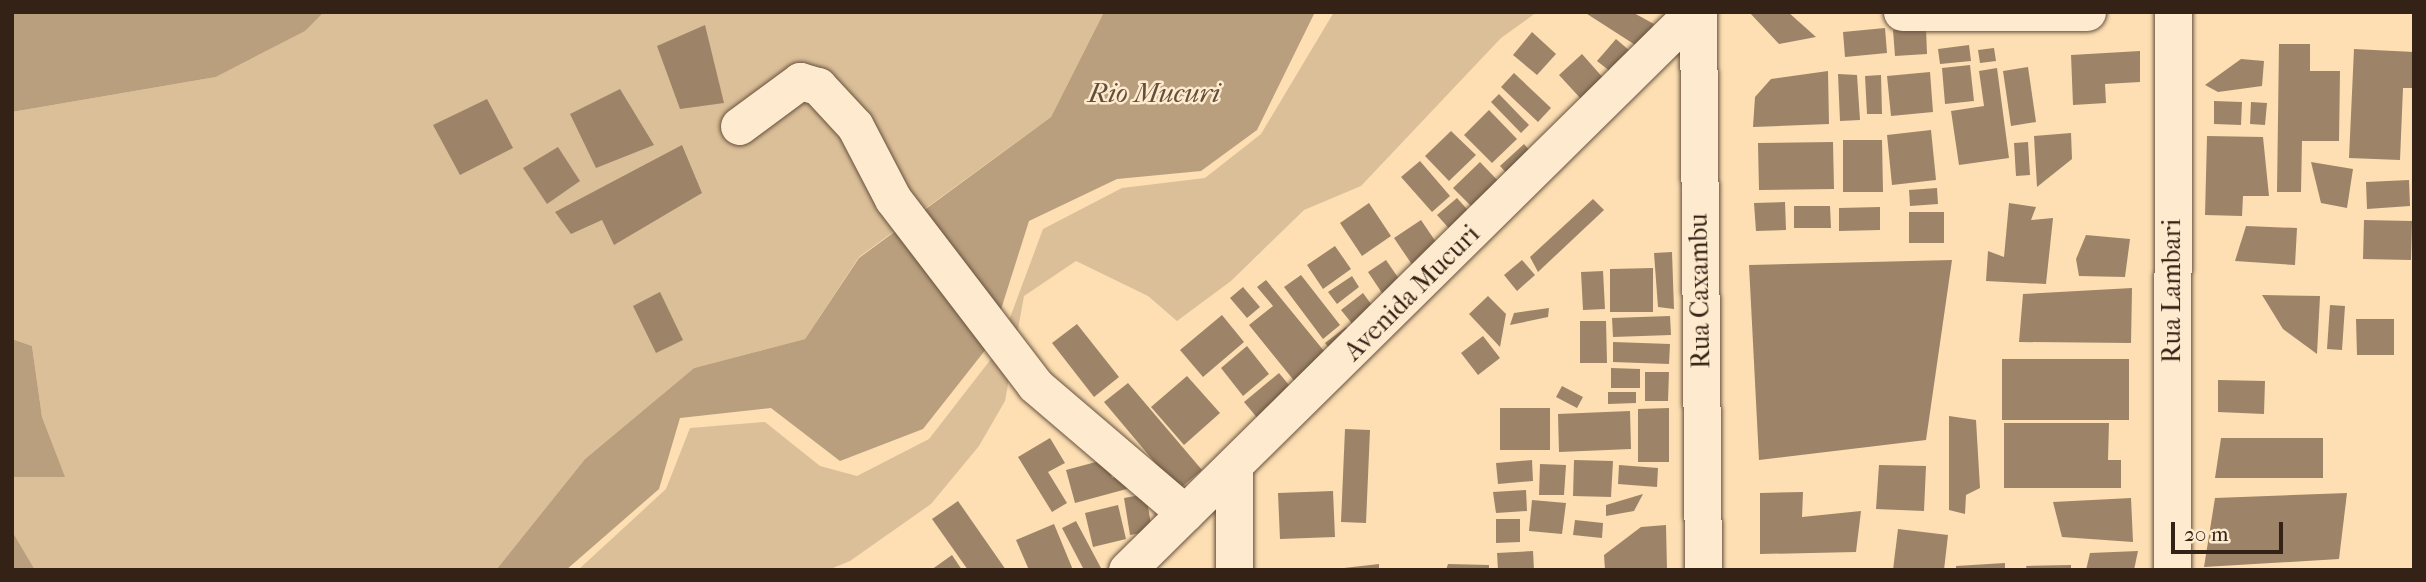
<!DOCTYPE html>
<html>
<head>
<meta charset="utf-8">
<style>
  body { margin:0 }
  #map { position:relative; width:2426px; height:582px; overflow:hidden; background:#fddfb3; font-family:"IM FELL French Canon",serif }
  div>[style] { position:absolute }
  .green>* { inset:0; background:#dbbf98 }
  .water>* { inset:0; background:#b99f7e }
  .building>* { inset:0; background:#9d8468 }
  .roads { filter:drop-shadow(0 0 2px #66513e) drop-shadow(0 0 2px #66513e) }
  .street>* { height:37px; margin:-18.5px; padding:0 18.5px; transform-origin:18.5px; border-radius:18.5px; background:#feeace }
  span { translate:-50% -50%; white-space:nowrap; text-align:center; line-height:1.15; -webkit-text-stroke:5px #feeace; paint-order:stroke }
  .street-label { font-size:26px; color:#342217 }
  .water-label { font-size:28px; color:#634e3b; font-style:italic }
  .frame { position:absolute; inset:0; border:14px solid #342217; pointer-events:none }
  .scale { position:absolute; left:2171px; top:522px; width:112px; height:32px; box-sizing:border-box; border:4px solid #342217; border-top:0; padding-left:9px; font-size:21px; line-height:24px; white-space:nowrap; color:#342217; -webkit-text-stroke:5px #feeace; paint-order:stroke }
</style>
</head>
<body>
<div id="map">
  <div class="green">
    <div style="clip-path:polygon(324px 12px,1104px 12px,1051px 117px,859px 257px,805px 339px,694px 368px,585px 459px,496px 570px,35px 570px,12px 531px,12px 477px,64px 476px,42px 417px,32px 346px,12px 339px,12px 112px,216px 77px,304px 31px)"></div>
    <div style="clip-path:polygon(1334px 12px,1537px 12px,1501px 38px,1361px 186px,1304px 210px,1231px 281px,1177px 321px,1148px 296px,1076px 261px,1024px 296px,1005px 401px,979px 446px,931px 504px,850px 561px,828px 570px,578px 570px,666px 489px,690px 428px,765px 422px,820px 466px,857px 476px,929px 439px,998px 350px,1043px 229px,1122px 188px,1205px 178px,1261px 134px)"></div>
  </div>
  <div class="water">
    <div style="clip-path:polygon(12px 12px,324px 12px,305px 31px,216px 77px,12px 112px)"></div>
    <div style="clip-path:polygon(1104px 12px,1315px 12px,1257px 130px,1201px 171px,1117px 179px,1029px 221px,990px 344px,923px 429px,840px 461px,771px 408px,680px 418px,659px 489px,566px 570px,496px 570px,585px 459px,694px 368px,805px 339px,859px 258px,1051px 117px)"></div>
    <div style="clip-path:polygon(12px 339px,32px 346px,42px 417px,65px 477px,12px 477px)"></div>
    <div style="clip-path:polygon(12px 531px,35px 570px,12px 570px)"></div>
  </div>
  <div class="building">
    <div style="clip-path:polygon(1584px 12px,1632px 12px,1654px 24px,1640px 48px)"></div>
    <div style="clip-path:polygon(1749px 12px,1788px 12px,1816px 37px,1779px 44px)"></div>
    <div style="clip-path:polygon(705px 25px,724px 103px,680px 109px,657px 46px)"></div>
    <div style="clip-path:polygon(1885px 28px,1887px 53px,1845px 57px,1843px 32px)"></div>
    <div style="clip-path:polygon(1926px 28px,1927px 54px,1895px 56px,1893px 30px)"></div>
    <div style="clip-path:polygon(1532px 32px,1556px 54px,1537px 75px,1513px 55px)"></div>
    <div style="clip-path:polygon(1616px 39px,1630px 51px,1611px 72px,1597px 61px)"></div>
    <div style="clip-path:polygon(2279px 44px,2310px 44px,2310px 71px,2340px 71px,2339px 141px,2302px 141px,2301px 192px,2277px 192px)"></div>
    <div style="clip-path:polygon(1969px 45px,1971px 61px,1940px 64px,1938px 49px)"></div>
    <div style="clip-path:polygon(1994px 48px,1996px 61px,1980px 63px,1978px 50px)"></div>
    <div style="clip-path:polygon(2354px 49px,2414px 52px,2414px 88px,2403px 88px,2400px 160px,2349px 158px)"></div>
    <div style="clip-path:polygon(2140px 51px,2140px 82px,2105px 84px,2106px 103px,2073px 105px,2071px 55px)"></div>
    <div style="clip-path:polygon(1582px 54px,1605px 80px,1582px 100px,1559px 75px)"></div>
    <div style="clip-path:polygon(2241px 59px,2264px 61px,2262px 86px,2218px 92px,2205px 85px)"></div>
    <div style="clip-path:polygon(1970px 65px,1974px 101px,1945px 104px,1942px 68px)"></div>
    <div style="clip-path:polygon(2028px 67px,2036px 122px,2011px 126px,2003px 71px)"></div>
    <div style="clip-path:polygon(1997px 68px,2009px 158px,1959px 165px,1951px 111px,1984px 106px,1979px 71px)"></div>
    <div style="clip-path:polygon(1828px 71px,1829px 124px,1753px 127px,1755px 97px,1771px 79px)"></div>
    <div style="clip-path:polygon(1930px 72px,1933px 112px,1891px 116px,1887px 76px)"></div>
    <div style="clip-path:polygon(1514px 73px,1551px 108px,1538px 122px,1501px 87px)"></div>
    <div style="clip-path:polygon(1838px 74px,1857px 75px,1860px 120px,1840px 121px)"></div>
    <div style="clip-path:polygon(1881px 75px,1882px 114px,1867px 114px,1865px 76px)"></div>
    <div style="clip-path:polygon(620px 89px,654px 145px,596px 168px,570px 114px)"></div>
    <div style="clip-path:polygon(1499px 94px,1529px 125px,1521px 133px,1491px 102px)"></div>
    <div style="clip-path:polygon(487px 99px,513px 148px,460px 175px,433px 125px)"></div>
    <div style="clip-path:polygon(2214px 101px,2242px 102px,2241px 125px,2214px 124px)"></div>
    <div style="clip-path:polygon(2251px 102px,2267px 103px,2265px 125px,2250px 124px)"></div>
    <div style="clip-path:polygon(1489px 110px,1517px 139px,1492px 163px,1464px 135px)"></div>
    <div style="clip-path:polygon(1931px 130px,1936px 180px,1892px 185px,1887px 135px)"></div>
    <div style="clip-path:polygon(1451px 131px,1476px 155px,1449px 181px,1425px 156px)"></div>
    <div style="clip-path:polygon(2071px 133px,2072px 159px,2037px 187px,2034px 136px)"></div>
    <div style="clip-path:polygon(2207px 136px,2263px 137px,2269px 196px,2243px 196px,2242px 216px,2205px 215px)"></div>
    <div style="clip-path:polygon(1843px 140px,1882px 140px,1883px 192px,1843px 192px)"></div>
    <div style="clip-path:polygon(1833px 142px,1834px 189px,1759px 190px,1758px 143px)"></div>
    <div style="clip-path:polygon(2028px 142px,2030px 175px,2016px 176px,2014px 143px)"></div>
    <div style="clip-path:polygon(1524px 144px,1537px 159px,1513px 180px,1500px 166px)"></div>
    <div style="clip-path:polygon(682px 145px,702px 193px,614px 245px,602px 220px,571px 234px,555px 212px)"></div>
    <div style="clip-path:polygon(558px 147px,580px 181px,547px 204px,523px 168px)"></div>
    <div style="clip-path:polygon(1420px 161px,1450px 196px,1432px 212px,1401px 177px)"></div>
    <div style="clip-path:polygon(1480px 162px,1502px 185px,1476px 211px,1453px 188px)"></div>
    <div style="clip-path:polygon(2311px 162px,2353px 169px,2347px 208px,2321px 203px)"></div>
    <div style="clip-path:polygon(2409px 180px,2410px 206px,2367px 209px,2366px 182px)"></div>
    <div style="clip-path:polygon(1937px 188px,1938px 204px,1910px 206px,1909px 190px)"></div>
    <div style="clip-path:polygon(1457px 198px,1473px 216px,1453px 233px,1437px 215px)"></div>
    <div style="clip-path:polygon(1593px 199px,1604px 210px,1538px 272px,1530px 257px)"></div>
    <div style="clip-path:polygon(1785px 202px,1786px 230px,1756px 231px,1754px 203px)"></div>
    <div style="clip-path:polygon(1369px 203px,1391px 236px,1362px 256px,1340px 223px)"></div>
    <div style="clip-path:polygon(2009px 203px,2036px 207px,2031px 220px,2053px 218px,2046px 284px,1986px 281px,1988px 251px,2004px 257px)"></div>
    <div style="clip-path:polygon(1794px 206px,1830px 206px,1831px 228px,1794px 228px)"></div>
    <div style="clip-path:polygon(1880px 207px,1880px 230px,1839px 231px,1839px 208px)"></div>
    <div style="clip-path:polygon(1909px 212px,1944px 212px,1944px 243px,1909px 243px)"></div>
    <div style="clip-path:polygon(1421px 220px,1440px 248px,1413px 266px,1394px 238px)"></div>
    <div style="clip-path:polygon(2364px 220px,2412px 221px,2411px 260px,2363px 259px)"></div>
    <div style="clip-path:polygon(2246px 226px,2297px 228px,2295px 265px,2235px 261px)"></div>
    <div style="clip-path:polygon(2086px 235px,2130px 239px,2125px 277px,2079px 276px,2076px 259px)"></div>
    <div style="clip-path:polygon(1335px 246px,1351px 269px,1323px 289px,1307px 265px)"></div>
    <div style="clip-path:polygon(1672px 252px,1674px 309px,1658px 307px,1654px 253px)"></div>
    <div style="clip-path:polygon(1386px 260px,1406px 289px,1388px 302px,1368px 272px)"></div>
    <div style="clip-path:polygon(1522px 260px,1535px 275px,1517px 291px,1504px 275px)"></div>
    <div style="clip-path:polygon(1952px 260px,1926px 440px,1759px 460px,1749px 265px)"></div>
    <div style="clip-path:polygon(1653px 268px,1653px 312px,1610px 312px,1610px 269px)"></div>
    <div style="clip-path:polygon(1603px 271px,1605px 309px,1583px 310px,1581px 272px)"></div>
    <div style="clip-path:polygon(1301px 275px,1340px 325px,1323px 339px,1284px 287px)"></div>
    <div style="clip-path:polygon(1352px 276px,1359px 287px,1337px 304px,1328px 292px)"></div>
    <div style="clip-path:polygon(1266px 280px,1333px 362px,1300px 388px,1249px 325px,1273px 306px,1257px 287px)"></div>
    <div style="clip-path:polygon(1243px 287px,1260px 307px,1247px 318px,1230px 298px)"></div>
    <div style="clip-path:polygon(2132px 288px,2131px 343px,2019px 342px,2023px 294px)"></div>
    <div style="clip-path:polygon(660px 292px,683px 340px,656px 353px,633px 306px)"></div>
    <div style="clip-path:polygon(1363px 293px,1379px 315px,1358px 331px,1341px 310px)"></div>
    <div style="clip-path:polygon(2262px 295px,2320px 296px,2317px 354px,2283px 329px)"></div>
    <div style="clip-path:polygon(1488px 296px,1506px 314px,1500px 347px,1469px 314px)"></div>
    <div style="clip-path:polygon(2330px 305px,2345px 306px,2342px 350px,2327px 349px)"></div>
    <div style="clip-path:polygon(1549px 308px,1548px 317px,1510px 325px,1514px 313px)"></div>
    <div style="clip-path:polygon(1222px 315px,1244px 342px,1203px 377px,1180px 350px)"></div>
    <div style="clip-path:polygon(1670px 316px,1671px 335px,1613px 337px,1612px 318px)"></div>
    <div style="clip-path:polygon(2356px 319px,2394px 319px,2394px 355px,2357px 355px)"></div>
    <div style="clip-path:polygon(1580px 321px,1606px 321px,1607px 363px,1580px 363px)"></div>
    <div style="clip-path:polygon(1077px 324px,1119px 377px,1094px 397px,1052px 343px)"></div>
    <div style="clip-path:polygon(1346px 327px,1355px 338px,1335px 355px,1325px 343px)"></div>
    <div style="clip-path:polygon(1483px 336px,1500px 358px,1478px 375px,1461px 353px)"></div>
    <div style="clip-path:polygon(1613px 342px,1670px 344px,1669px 364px,1613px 362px)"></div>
    <div style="clip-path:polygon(1247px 346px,1269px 374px,1243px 396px,1221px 368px)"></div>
    <div style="clip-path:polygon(2002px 359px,2129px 359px,2129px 420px,2002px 420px)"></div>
    <div style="clip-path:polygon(1611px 368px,1640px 369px,1640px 388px,1611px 388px)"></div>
    <div style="clip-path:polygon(1645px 372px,1669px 372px,1668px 401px,1645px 401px)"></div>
    <div style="clip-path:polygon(1279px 373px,1298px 396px,1264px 426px,1244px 402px)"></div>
    <div style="clip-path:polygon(1187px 376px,1220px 413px,1184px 445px,1151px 407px)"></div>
    <div style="clip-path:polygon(2218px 380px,2265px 381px,2264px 414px,2218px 412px)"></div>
    <div style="clip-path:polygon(1128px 383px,1202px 470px,1178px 490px,1104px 402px)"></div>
    <div style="clip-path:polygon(1562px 386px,1583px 397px,1577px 408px,1556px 397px)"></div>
    <div style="clip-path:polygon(1608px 392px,1636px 392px,1636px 403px,1608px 404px)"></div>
    <div style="clip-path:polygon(1500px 408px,1550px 408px,1550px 450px,1500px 450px)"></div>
    <div style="clip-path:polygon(1669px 408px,1669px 462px,1638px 462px,1638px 409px)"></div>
    <div style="clip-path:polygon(1630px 411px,1631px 449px,1559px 452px,1558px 414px)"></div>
    <div style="clip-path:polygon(1949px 416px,1976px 420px,1980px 488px,1966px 495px,1965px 514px,1949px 510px)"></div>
    <div style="clip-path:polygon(2004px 423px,2109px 423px,2108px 460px,2121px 460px,2121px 488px,2004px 488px)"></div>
    <div style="clip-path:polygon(1345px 429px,1370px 430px,1366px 523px,1341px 522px)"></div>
    <div style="clip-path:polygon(1050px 438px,1065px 463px,1048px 472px,1067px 503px,1052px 512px,1018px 457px)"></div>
    <div style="clip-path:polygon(2221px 438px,2323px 438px,2323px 478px,2215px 478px)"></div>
    <div style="clip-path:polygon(1107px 459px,1112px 478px,1131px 473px,1134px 487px,1075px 503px,1066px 470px)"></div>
    <div style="clip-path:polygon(1532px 460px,1533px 481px,1498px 484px,1496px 463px)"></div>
    <div style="clip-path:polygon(1574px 460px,1613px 461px,1611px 497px,1573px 496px)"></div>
    <div style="clip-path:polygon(1540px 464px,1566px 465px,1564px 495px,1539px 495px)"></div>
    <div style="clip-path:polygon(1619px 465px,1658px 468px,1657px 487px,1618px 484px)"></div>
    <div style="clip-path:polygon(1879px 465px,1926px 466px,1924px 511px,1876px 509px)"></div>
    <div style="clip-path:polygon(1526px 490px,1527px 511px,1496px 513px,1493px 492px)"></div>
    <div style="clip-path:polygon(1333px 491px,1335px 537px,1280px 539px,1278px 493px)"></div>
    <div style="clip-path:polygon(1803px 492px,1802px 517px,1861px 511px,1856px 552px,1760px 554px,1760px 493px)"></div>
    <div style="clip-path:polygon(2347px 493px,2339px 559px,2204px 567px,2215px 498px)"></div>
    <div style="clip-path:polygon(1146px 494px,1152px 531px,1130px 535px,1124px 498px)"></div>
    <div style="clip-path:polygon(1643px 494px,1634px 511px,1606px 516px,1606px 505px)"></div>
    <div style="clip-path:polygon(2131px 498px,2133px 542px,2062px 537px,2053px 502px)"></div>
    <div style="clip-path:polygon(1532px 500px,1566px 503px,1562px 534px,1529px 531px)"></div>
    <div style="clip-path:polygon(958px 501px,1006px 570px,968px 570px,932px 519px)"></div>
    <div style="clip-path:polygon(1118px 505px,1126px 539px,1093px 547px,1085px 513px)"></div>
    <div style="clip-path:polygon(1496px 519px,1520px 519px,1520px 542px,1496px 543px)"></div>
    <div style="clip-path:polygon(1575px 520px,1603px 523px,1602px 538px,1573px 535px)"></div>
    <div style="clip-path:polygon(1076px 521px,1102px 570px,1084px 570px,1062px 528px)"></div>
    <div style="clip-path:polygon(1054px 524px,1073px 570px,1029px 570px,1016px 540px)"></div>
    <div style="clip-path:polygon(1666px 525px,1667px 570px,1605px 570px,1604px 555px,1641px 527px)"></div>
    <div style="clip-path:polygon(1898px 529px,1948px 535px,1944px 570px,1893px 570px)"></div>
    <div style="clip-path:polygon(1533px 551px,1534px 570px,1498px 570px,1497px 553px)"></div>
    <div style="clip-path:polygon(2138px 551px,2134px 570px,2086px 570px,2090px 553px)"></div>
    <div style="clip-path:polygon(952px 555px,962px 570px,931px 570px)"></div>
    <div style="clip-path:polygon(2005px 563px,2005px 570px,1956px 570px,1956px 566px)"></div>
    <div style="clip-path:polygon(1379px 564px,1379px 570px,1344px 570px,1344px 568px)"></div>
    <div style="clip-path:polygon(1448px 564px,1489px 565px,1489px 570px,1446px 570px)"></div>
    <div style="clip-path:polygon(2071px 565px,2071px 570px,2027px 570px,2026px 566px)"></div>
  </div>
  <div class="roads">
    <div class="street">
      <div style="left:1698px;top:12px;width:558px;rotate:89.49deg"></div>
      <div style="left:1902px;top:12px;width:185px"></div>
      <div style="left:739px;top:126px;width:76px;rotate:-36.4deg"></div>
      <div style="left:800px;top:81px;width:19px;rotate:16deg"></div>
      <div style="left:818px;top:86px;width:54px;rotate:47.2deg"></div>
      <div style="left:855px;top:126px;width:82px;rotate:62.5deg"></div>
      <div style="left:893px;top:199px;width:234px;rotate:52.6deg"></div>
      <div style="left:1035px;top:385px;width:197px;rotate:40.5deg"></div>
      <div style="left:1234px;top:470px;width:100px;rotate:90deg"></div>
      <div style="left:1127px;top:570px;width:795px;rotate:-44.59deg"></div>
      <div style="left:2172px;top:570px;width:558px;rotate:-89.9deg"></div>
    </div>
  </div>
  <div class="street-label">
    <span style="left:1700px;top:291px;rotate:-91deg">Rua Caxambu</span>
    <span style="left:2172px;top:291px;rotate:-90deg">Rua Lambari</span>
    <span style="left:1412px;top:293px;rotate:-45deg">Avenida Mucuri</span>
  </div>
  <div class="water-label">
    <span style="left:1154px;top:93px">Rio Mucuri</span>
  </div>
  <div class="frame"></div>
  <div class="scale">20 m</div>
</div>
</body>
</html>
